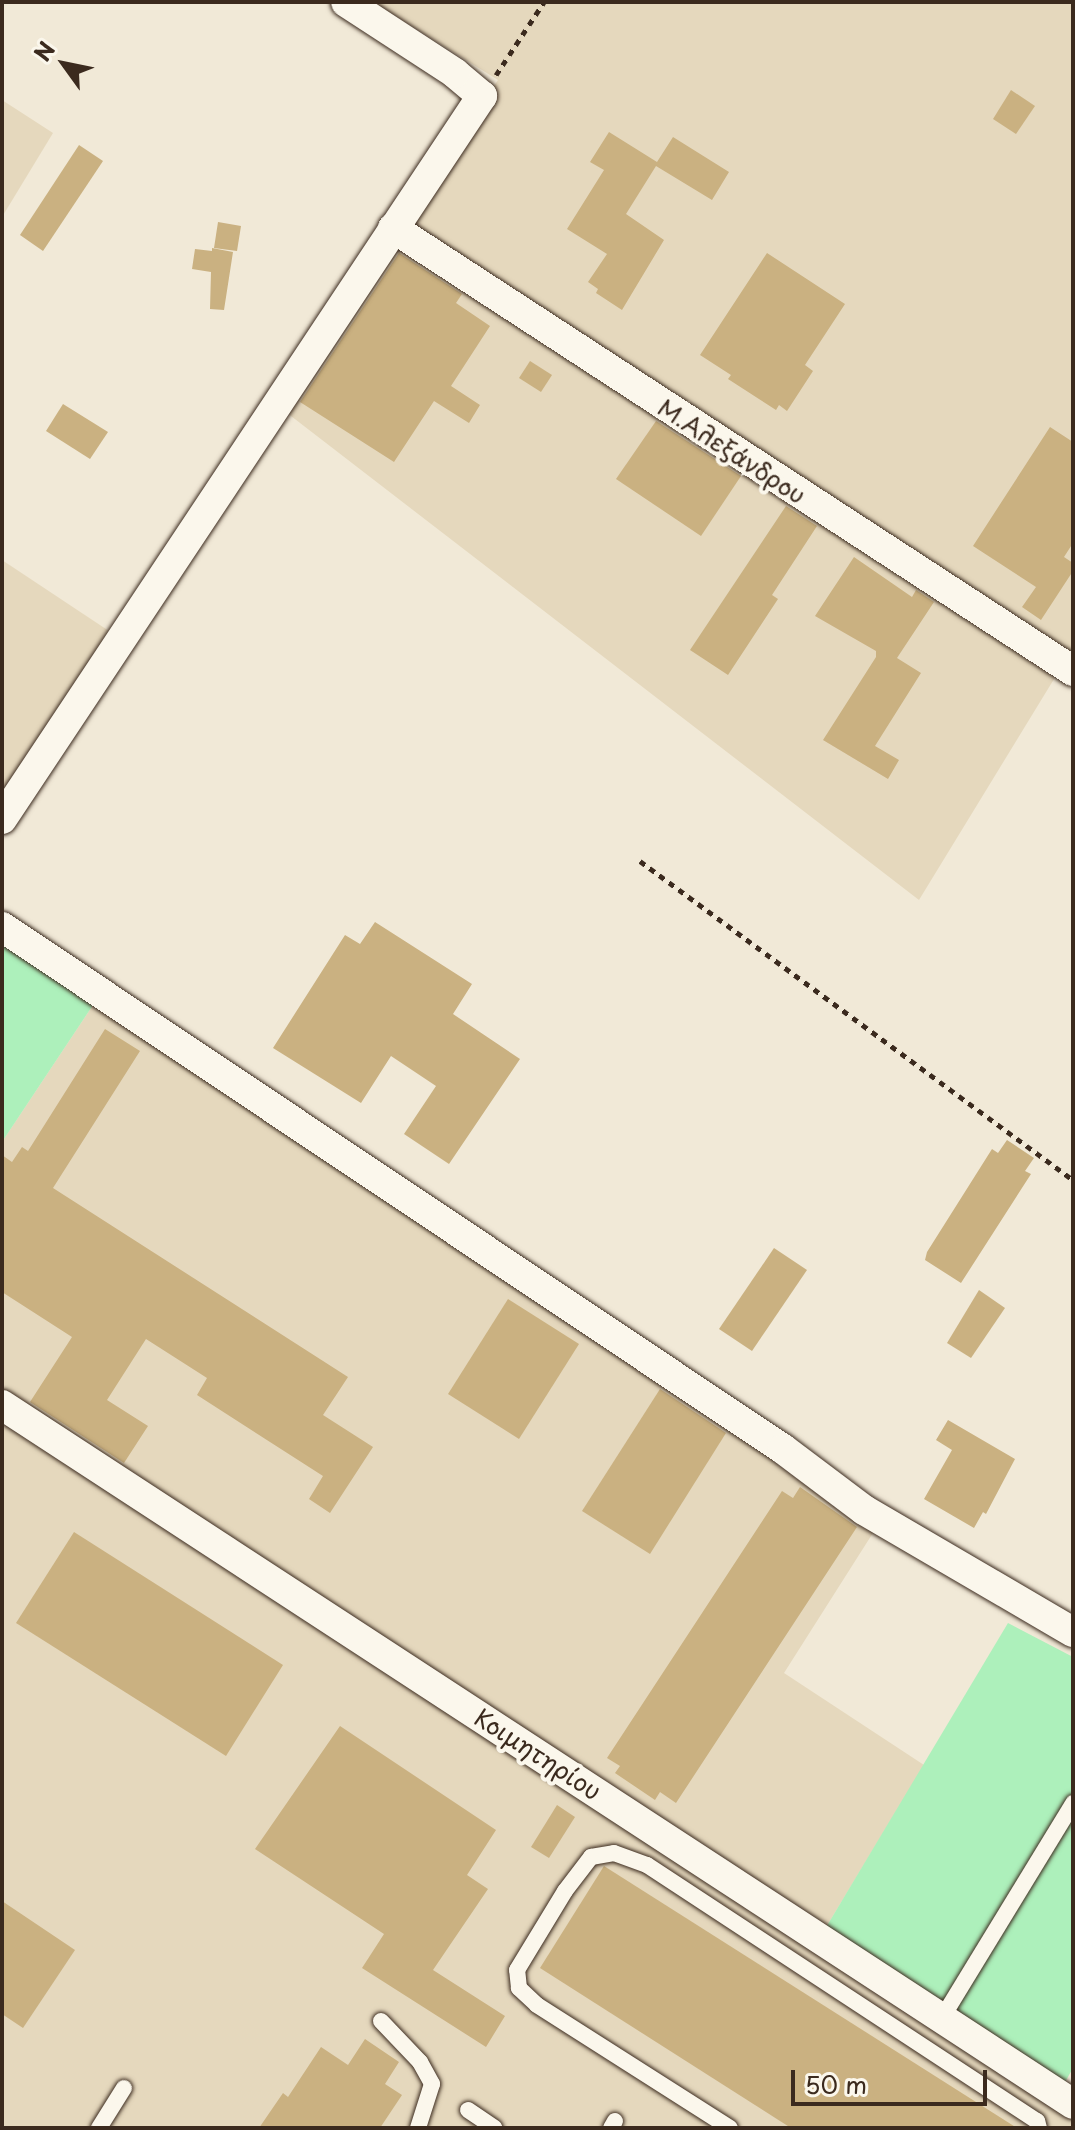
<!DOCTYPE html>
<html>
<head>
<meta charset="utf-8">
<style>
  body { margin:0 }
  #map { position:relative; width:1075px; height:2130px; overflow:hidden; background:#f1e9d7; font-family:"Playpen Sans",sans-serif }
  div>[style] { position:absolute }
  .built>* { inset:0; background:#e5d8bd }
  .green>* { inset:0; background:#adf0bb }
  .building>* { inset:0; background:#cab181 }
  .path>* { height:5px; margin-top:-2.5px; transform-origin:0; background:repeating-linear-gradient(90deg,#3b2a1e 0 6px,transparent 0 12px) }
  .roads { filter:drop-shadow(0 0 2px #3b2a1e) drop-shadow(0 0 2px #3b2a1e) }
  .service>* { height:16px; margin:-8px; padding:0 8px; transform-origin:8px; border-radius:8px; background:#fbf7ec }
  .minor>* { height:30px; margin:-15px; padding:0 15px; transform-origin:15px; border-radius:15px; background:#fbf7ec }
  span { translate:-50% -50%; white-space:nowrap; text-align:center; line-height:1.15; -webkit-text-stroke:8px #fbf7ec; paint-order:stroke }
  .street-label { font-size:24px; color:#3b2a1e }
  .frame { position:absolute; inset:0; border:4px solid #3b2a1e; pointer-events:none }
  .north { position:absolute; left:24px; top:24px; width:80px; height:80px; -webkit-text-stroke:6px #fbf7ec; paint-order:stroke; rotate:303deg; font-size:22px; font-weight:700; line-height:32px; text-align:center; color:#3b2a1e }
  .north::after { content:''; display:block; margin:auto; width:28px; height:36px; background:#3b2a1e; clip-path:polygon(50% 0,100% 100%,50% 72%,0 100%) }
  .scale { position:absolute; left:791px; top:2070px; width:196px; height:36px; box-sizing:border-box; border:4px solid #3b2a1e; border-top:0; padding-left:10px; font-size:24px; line-height:28px; white-space:nowrap; color:#3b2a1e; -webkit-text-stroke:6px #fbf7ec; paint-order:stroke }
</style>
</head>
<body>
<div id="map">
  <div class="built">
    <div style="clip-path:polygon(373px 2px,1073px 2px,1073px 648px,919px 900px,278px 406px,498px 80px)"></div>
    <div style="clip-path:polygon(2px 100px,53px 133px,2px 217px)"></div>
    <div style="clip-path:polygon(2px 560px,118px 637px,2px 812px)"></div>
    <div style="clip-path:polygon(95px 1002px,878px 1525px,784px 1673px,924px 1765px,822px 1934px,2px 1396px,2px 1142px)"></div>
    <div style="clip-path:polygon(2px 1417px,1073px 2114px,1073px 2128px,2px 2128px)"></div>
  </div>
  <div class="green">
    <div style="clip-path:polygon(2px 939px,95px 1002px,2px 1142px)"></div>
    <div style="clip-path:polygon(1008px 1623px,1073px 1657px,1073px 2068px,1064px 2084px,822px 1934px)"></div>
  </div>
  <div class="building">
    <div style="clip-path:polygon(1011px 90px,1035px 106px,1016px 134px,993px 119px)"></div>
    <div style="clip-path:polygon(609px 132px,657px 162px,673px 137px,729px 172px,712px 200px,656px 166px,626px 214px,664px 240px,622px 310px,596px 293px,598px 289px,588px 282px,607px 254px,567px 229px,604px 170px,590px 162px)"></div>
    <div style="clip-path:polygon(79px 145px,103px 161px,43px 251px,20px 235px)"></div>
    <div style="clip-path:polygon(218px 222px,241px 226px,237px 251px,214px 248px)"></div>
    <div style="clip-path:polygon(212px 248px,233px 252px,224px 310px,210px 309px,211px 272px,192px 269px,195px 249px,212px 251px)"></div>
    <div style="clip-path:polygon(399px 253px,462px 294px,456px 303px,490px 326px,451px 386px,480px 405px,469px 423px,434px 401px,394px 462px,300px 402px)"></div>
    <div style="clip-path:polygon(767px 253px,845px 304px,805px 365px,813px 371px,787px 411px,779px 405px,776px 410px,728px 379px,731px 375px,700px 355px)"></div>
    <div style="clip-path:polygon(530px 361px,552px 375px,541px 392px,519px 378px)"></div>
    <div style="clip-path:polygon(63px 404px,108px 432px,90px 459px,46px 431px)"></div>
    <div style="clip-path:polygon(656px 421px,741px 476px,701px 536px,616px 479px)"></div>
    <div style="clip-path:polygon(1050px 427px,1073px 442px,1073px 543px,1064px 557px,1073px 563px,1073px 571px,1041px 620px,1022px 607px,1036px 587px,973px 546px)"></div>
    <div style="clip-path:polygon(786px 506px,817px 526px,772px 595px,778px 599px,728px 675px,690px 650px)"></div>
    <div style="clip-path:polygon(854px 557px,912px 597px,916px 590px,934px 602px,897px 658px,921px 673px,875px 746px,899px 760px,888px 779px,823px 740px,876px 657px,876px 651px,815px 616px)"></div>
    <div style="clip-path:polygon(375px 922px,472px 984px,453px 1014px,520px 1059px,449px 1164px,404px 1134px,436px 1086px,391px 1056px,361px 1103px,273px 1048px,345px 935px,360px 944px)"></div>
    <div style="clip-path:polygon(105px 1029px,140px 1051px,53px 1188px,348px 1377px,323px 1415px,373px 1447px,330px 1513px,309px 1499px,323px 1476px,197px 1395px,207px 1378px,146px 1339px,107px 1400px,148px 1426px,124px 1463px,30px 1402px,72px 1337px,2px 1292px,2px 1155px,12px 1162px,22px 1147px,28px 1151px)"></div>
    <div style="clip-path:polygon(1007px 1140px,1034px 1158px,1025px 1171px,1031px 1174px,961px 1283px,925px 1260px,927px 1252px,992px 1149px,998px 1153px)"></div>
    <div style="clip-path:polygon(774px 1248px,807px 1270px,752px 1351px,719px 1329px)"></div>
    <div style="clip-path:polygon(979px 1290px,1005px 1308px,971px 1358px,947px 1343px)"></div>
    <div style="clip-path:polygon(508px 1299px,579px 1344px,519px 1439px,448px 1394px)"></div>
    <div style="clip-path:polygon(660px 1389px,726px 1433px,650px 1554px,582px 1511px)"></div>
    <div style="clip-path:polygon(948px 1420px,1015px 1459px,986px 1514px,983px 1512px,974px 1528px,924px 1499px,952px 1450px,936px 1440px)"></div>
    <div style="clip-path:polygon(800px 1487px,857px 1527px,676px 1803px,660px 1792px,655px 1800px,615px 1773px,620px 1766px,607px 1758px,782px 1491px,793px 1498px)"></div>
    <div style="clip-path:polygon(74px 1532px,283px 1665px,226px 1756px,16px 1623px)"></div>
    <div style="clip-path:polygon(340px 1726px,496px 1830px,467px 1875px,488px 1889px,433px 1970px,505px 2016px,486px 2047px,362px 1968px,384px 1934px,255px 1849px)"></div>
    <div style="clip-path:polygon(557px 1805px,575px 1817px,549px 1858px,531px 1847px)"></div>
    <div style="clip-path:polygon(604px 1866px,1017px 2128px,791px 2128px,540px 1968px)"></div>
    <div style="clip-path:polygon(2px 1901px,75px 1950px,23px 2028px,2px 2014px)"></div>
    <div style="clip-path:polygon(365px 2039px,399px 2062px,385px 2084px,402px 2095px,380px 2128px,259px 2128px,283px 2093px,288px 2097px,321px 2047px,348px 2065px)"></div>
  </div>
  <div class="path">
    <div style="left:496px;top:75px;width:87px;rotate:-56.7deg"></div>
    <div style="left:640px;top:861px;width:538px;rotate:36.38deg"></div>
  </div>
  <div class="roads">
    <div class="service">
      <div style="left:942px;top:2018px;width:252px;rotate:-58.6deg"></div>
      <div style="left:381px;top:2021px;width:57px;rotate:46.4deg"></div>
      <div style="left:420px;top:2062px;width:25px;rotate:61deg"></div>
      <div style="left:432px;top:2084px;width:46px;rotate:107.7deg"></div>
      <div style="left:468px;top:2110px;width:32px;rotate:34deg"></div>
      <div style="left:99px;top:2128px;width:47px;rotate:-58deg"></div>
      <div style="left:611px;top:2128px;width:8px;rotate:-60deg"></div>
      <div style="left:730px;top:2128px;width:229px;rotate:-147.5deg"></div>
      <div style="left:537px;top:2005px;width:25px;rotate:-137deg"></div>
      <div style="left:519px;top:1988px;width:18px;rotate:-96deg"></div>
      <div style="left:517px;top:1970px;width:92px;rotate:-58.7deg"></div>
      <div style="left:565px;top:1891px;width:43px;rotate:-52.6deg"></div>
      <div style="left:591px;top:1857px;width:23px;rotate:-10deg"></div>
      <div style="left:614px;top:1853px;width:35px;rotate:20deg"></div>
      <div style="left:647px;top:1865px;width:467px;rotate:33.3deg"></div>
      <div style="left:1037px;top:2121px;width:7px;rotate:74deg"></div>
    </div>
    <div class="minor">
      <div style="left:393px;top:228px;width:812px;rotate:33.08deg"></div>
      <div style="left:2px;top:819px;width:868px;rotate:-56.42deg"></div>
      <div style="left:482px;top:96px;width:35px;rotate:-140deg"></div>
      <div style="left:455px;top:73px;width:130px;rotate:-146.9deg"></div>
      <div style="left:2px;top:927px;width:939px;rotate:33.76deg"></div>
      <div style="left:783px;top:1449px;width:101px;rotate:37deg"></div>
      <div style="left:864px;top:1510px;width:242px;rotate:30.3deg"></div>
      <div style="left:2px;top:1405px;width:1279px;rotate:33.13deg"></div>
    </div>
  </div>
  <div class="street-label">
    <span style="left:732px;top:451px;rotate:33deg">Μ.Αλεξάνδρου</span>
    <span style="left:538px;top:1754px;rotate:33deg">Κοιμητηρίου</span>
  </div>
  <div class="frame"></div>
  <div class="north">N</div>
  <div class="scale">50 m</div>
</div>
</body>
</html>
